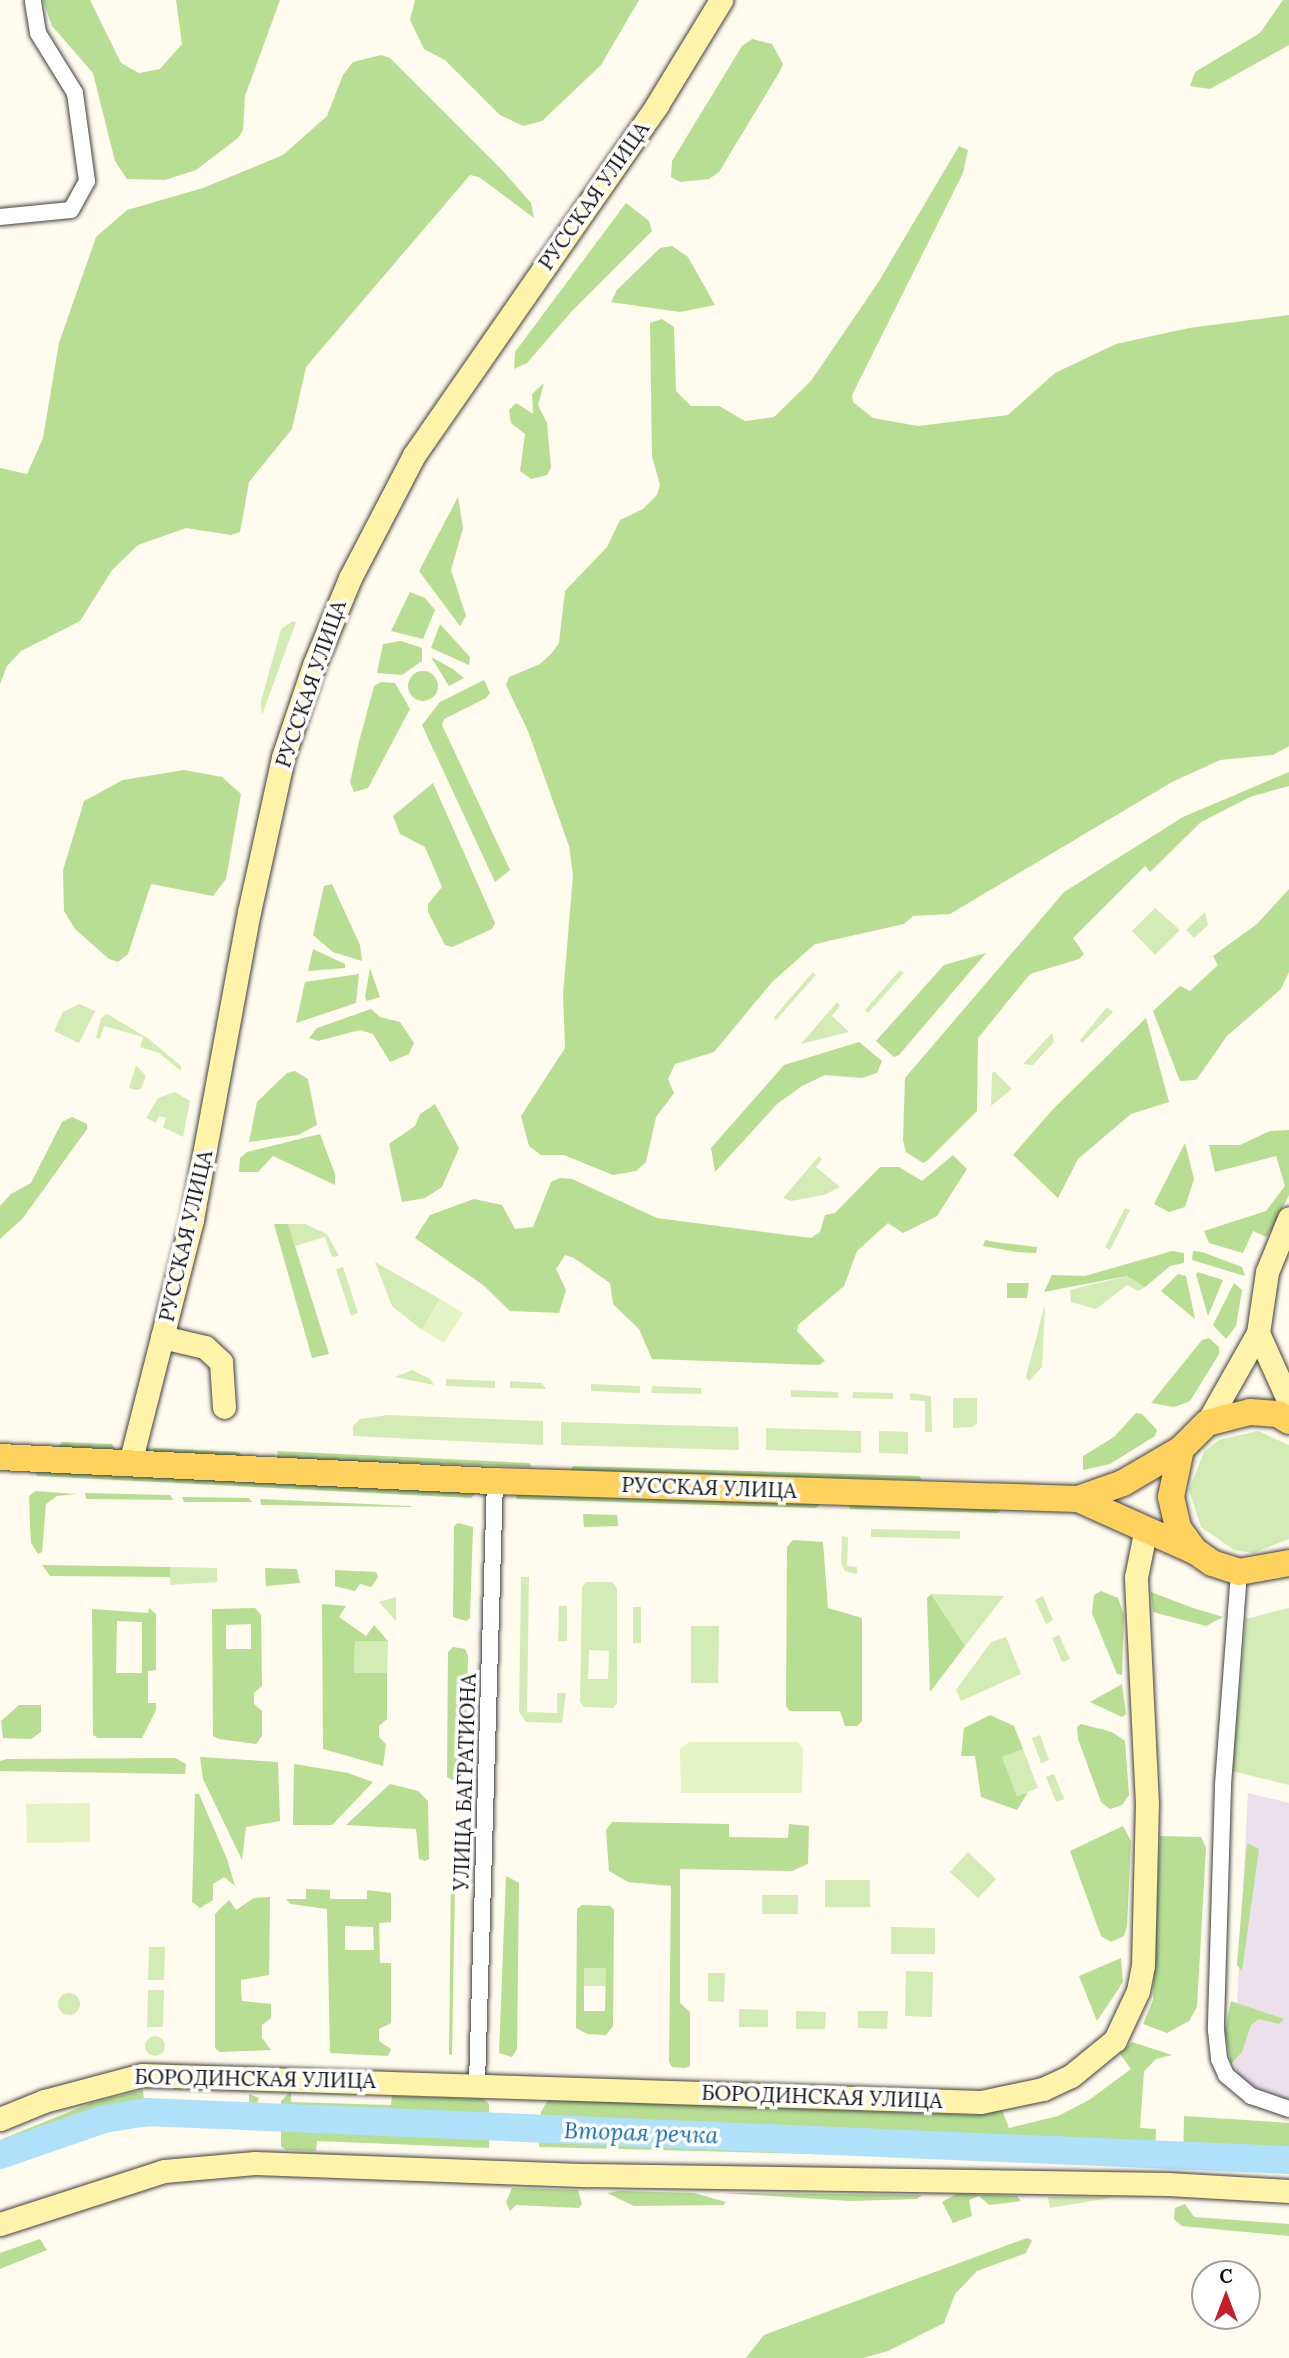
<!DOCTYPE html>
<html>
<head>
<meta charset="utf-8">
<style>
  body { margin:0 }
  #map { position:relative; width:1289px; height:2358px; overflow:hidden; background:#fffbee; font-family:Lora,serif }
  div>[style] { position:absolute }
  .industrial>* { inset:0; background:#ebe1ed }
  .green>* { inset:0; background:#d3ecb5 }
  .round { border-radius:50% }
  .forest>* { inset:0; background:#b7de93 }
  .pitch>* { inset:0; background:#e5f3c7 }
  .river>* { height:28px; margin:-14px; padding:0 14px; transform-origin:14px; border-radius:14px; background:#afe1fa }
  .roads { filter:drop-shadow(0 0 2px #404040) drop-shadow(0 0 2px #404040) }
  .street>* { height:16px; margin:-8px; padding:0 8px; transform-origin:8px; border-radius:8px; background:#fff }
  .secondary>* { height:23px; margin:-11.5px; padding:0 11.5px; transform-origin:11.5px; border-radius:11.5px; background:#fff2a9 }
  .primary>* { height:26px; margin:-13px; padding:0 13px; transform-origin:13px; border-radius:13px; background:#ffd25e }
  span { translate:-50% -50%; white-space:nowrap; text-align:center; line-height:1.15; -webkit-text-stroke:7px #fff; paint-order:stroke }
  .street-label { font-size:21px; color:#0d0d0d }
  .water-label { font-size:23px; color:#0e6aa8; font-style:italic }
  .north { position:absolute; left:1191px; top:2260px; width:70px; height:70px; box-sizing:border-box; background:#fff; border:2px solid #9e9e9e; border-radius:50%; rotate:0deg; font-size:19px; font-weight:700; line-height:28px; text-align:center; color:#0d0d0d }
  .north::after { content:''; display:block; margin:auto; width:24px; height:32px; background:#c71c2a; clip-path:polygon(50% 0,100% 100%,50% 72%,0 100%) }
</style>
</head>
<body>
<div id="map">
  <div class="industrial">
    <div style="clip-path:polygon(1248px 1793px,1289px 1803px,1289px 2100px,1240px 2081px,1234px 2061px)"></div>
  </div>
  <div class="green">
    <div style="clip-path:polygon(293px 621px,296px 622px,262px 715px,261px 701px,281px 629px)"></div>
    <div style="clip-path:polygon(1155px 908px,1180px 930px,1155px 955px,1132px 931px)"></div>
    <div style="clip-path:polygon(1205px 912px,1208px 925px,1194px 938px,1186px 930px)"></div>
    <div style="clip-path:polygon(900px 970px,904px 973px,868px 1013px,865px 1010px)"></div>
    <div style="clip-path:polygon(813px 972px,816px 975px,775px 1021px,774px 1017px)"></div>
    <div style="clip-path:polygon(837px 1002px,840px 1006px,832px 1016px,849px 1032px,801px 1044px)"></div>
    <div style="clip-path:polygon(79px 1004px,95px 1011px,79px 1043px,54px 1031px,63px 1012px)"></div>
    <div style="clip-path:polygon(1107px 1007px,1113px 1012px,1082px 1043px,1080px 1040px)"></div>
    <div style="clip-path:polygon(107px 1014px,149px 1039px,181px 1066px,181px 1071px,159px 1053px,140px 1047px,143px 1037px,104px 1026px,100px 1039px,96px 1038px,101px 1018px)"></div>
    <div style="clip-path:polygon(1052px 1033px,1054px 1042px,1033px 1065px,1023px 1064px)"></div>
    <div style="clip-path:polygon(136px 1065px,146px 1076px,141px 1089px,136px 1090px,129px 1088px)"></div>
    <div style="clip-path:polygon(994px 1071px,1012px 1089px,991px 1106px,992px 1074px)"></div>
    <div style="clip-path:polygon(175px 1092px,190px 1101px,183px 1137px,163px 1127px,166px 1118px,159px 1116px,156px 1123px,146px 1118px,158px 1098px)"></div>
    <div style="clip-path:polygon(819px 1156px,822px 1159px,816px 1167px,840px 1187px,824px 1195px,791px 1201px,783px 1198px)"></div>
    <div style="clip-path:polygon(1125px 1208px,1130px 1210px,1110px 1250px,1105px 1247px)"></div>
    <div style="clip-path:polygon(288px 1224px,305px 1224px,327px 1234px,339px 1256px,332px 1257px,325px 1237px,295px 1246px)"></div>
    <div style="clip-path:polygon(375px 1262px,440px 1299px,422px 1330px,392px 1306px)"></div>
    <div style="clip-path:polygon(343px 1267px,358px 1313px,351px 1316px,336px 1269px)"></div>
    <div style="clip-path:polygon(1127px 1276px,1145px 1287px,1138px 1291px,1127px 1285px,1096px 1309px,1071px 1302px,1070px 1290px)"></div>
    <div style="clip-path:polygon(1045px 1304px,1042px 1367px,1029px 1381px,1026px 1377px)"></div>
    <div style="clip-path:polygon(412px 1370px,430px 1379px,434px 1385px,395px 1377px)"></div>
    <div style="clip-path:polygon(446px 1379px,495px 1381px,495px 1388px,446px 1386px)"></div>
    <div style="clip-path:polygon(510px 1381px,542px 1383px,546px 1389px,510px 1388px)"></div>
    <div style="clip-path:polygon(591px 1384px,640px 1386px,640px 1393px,591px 1391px)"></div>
    <div style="clip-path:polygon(652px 1386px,701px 1388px,701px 1394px,651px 1393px)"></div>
    <div style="clip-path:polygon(791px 1390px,838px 1392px,838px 1398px,791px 1397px)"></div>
    <div style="clip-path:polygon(853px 1392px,893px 1393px,893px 1399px,852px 1398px)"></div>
    <div style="clip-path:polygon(910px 1393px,931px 1396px,932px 1432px,925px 1432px,925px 1401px,910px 1400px)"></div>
    <div style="clip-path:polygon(953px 1398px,977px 1398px,977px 1424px,972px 1427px,953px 1428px)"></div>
    <div style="clip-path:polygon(388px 1415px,543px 1421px,543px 1445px,353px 1436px,353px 1426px,360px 1419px)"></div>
    <div style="clip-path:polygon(561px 1422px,738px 1427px,739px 1450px,561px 1445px)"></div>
    <div style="clip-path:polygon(766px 1428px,861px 1431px,861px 1453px,766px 1450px)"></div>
    <div style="clip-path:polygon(879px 1431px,908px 1432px,908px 1454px,879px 1453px)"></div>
    <div style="clip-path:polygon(1258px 1431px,1289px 1445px,1289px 1539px,1254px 1553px,1234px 1550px,1201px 1527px,1189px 1490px,1204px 1452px,1219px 1440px)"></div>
    <div style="clip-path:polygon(871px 1529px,960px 1531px,960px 1539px,871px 1537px)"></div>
    <div style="clip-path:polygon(842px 1536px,848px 1537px,847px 1566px,857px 1567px,857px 1574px,845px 1571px,841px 1564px)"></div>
    <div style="clip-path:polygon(170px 1567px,217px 1568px,217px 1582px,170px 1585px)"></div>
    <div style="clip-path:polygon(521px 1577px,529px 1577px,527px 1712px,557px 1713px,557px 1693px,566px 1693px,562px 1723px,526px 1722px,519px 1712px)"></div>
    <div style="clip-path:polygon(evenodd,586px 1582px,612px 1582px,617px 1588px,617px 1703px,613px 1708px,584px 1707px,580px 1702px,582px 1587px,586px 1582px,589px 1650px,609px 1651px,608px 1679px,588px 1679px,589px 1650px)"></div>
    <div style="clip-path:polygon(931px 1594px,1004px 1596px,965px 1646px)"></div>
    <div style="clip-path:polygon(1043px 1596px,1053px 1620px,1046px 1624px,1035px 1600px)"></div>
    <div style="clip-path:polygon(396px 1597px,396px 1621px,379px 1602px)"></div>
    <div style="clip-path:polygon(559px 1606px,567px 1606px,567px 1641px,558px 1641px)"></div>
    <div style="clip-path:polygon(633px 1607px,641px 1607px,641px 1643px,633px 1643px)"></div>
    <div style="clip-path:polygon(1289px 1608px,1289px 1785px,1232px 1771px,1246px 1619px)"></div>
    <div style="clip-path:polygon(691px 1626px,719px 1626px,718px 1683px,691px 1683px)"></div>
    <div style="clip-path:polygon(1059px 1635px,1070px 1659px,1062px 1662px,1052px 1638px)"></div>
    <div style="clip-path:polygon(1006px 1637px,1021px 1674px,961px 1701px,956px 1690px,991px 1642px)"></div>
    <div style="clip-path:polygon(355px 1640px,388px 1641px,387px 1673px,354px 1673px)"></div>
    <div style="clip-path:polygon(1040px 1735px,1049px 1760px,1041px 1763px,1032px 1738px)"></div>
    <div style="clip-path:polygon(1023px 1749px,1038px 1788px,1017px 1796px,1002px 1757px)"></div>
    <div style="clip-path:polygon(1054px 1774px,1064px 1799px,1056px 1802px,1046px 1777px)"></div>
    <div style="clip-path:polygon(968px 1852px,996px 1879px,978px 1898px,950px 1872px)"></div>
    <div style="clip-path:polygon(825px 1880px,870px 1880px,870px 1907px,825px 1907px)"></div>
    <div style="clip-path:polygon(762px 1895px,798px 1895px,798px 1914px,762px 1914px)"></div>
    <div style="clip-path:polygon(891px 1927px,935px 1928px,935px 1954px,891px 1954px)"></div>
    <div style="clip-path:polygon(149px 1947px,165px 1947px,164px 1980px,148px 1980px)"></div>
    <div style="clip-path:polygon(584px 1968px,606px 1968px,606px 1986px,584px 1986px)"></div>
    <div style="clip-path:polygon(906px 1971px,933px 1972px,932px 2017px,905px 2016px)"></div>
    <div style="clip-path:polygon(708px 1973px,725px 1973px,724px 2002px,708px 2001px)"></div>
    <div style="clip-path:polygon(148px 1990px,164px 1990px,163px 2027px,147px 2027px)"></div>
    <div class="round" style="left:58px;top:1993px;width:22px;height:22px"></div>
    <div style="clip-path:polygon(739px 2009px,768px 2010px,768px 2027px,739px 2027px)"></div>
    <div style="clip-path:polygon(796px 2011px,826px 2012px,825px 2029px,796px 2029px)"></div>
    <div style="clip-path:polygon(858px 2011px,888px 2011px,887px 2029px,858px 2028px)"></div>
    <div class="round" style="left:145px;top:2036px;width:20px;height:20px"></div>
    <div style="clip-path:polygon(1048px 2197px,1109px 2197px,1110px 2198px,1050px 2208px)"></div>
  </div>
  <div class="forest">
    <div style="clip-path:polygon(43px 0,90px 0,121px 63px,139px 73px,160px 69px,182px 44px,176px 0,280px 0,245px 96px,243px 130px,238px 138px,196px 170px,165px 180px,127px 179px,115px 161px,93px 73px,52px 26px)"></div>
    <div style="clip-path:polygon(415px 0,639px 0,601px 65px,542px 121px,523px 126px,500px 115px,445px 60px,424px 49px,410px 20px)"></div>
    <div style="clip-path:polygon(1283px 0,1289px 0,1289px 45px,1210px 89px,1190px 86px,1195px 72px,1260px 33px)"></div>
    <div style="clip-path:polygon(752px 39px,772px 44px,783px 64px,780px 71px,719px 172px,709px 179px,680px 182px,671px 177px,672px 161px,742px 46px)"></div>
    <div style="clip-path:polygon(381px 55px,390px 58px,503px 171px,531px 203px,534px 218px,479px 177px,470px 175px,306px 367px,292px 429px,249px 482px,240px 532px,231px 535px,186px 528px,138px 545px,112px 570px,80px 621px,21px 651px,7px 666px,0 684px,0 468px,27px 474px,43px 438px,59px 343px,96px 237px,127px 210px,203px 188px,283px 155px,327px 116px,343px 75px,353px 62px)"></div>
    <div style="clip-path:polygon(959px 146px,968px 150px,963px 173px,852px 395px,853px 402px,873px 418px,918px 426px,1008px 415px,1055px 373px,1116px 344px,1189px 328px,1289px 315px,1289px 746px,1273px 755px,1220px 760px,1172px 782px,950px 914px,913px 916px,904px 924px,815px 944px,772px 982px,714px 1052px,675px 1064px,668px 1079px,674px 1093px,656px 1117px,646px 1162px,636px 1171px,613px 1175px,564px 1155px,541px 1155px,529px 1146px,521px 1116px,565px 1048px,563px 995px,573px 875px,569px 846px,528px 731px,506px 685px,509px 677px,540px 664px,551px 654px,559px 643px,565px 591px,607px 547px,620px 520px,643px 509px,657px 495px,660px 485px,652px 456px,650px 323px,662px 319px,674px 327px,676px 391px,691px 406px,719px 406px,745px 421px,774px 417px,811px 381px,879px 281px)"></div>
    <div style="clip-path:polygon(626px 203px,649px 221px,652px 231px,571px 312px,527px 363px,514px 369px,515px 352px)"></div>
    <div style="clip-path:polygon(672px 246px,688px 257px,715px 305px,680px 312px,611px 302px,617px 290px,660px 248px)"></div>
    <div style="clip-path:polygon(544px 383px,538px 405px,547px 423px,551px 468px,547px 475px,531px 479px,520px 471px,525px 434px,511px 423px,509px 410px,516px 403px,533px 414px,532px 394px)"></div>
    <div style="clip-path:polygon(458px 497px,463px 528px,451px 570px,466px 616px,460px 626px,419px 571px)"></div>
    <div style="clip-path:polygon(410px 592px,425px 598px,435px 610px,423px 639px,391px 631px)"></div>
    <div style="clip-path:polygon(440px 624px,470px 657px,469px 665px,431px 648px)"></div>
    <div style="clip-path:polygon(401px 641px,422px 648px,422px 661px,402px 675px,377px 673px,383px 644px)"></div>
    <div style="clip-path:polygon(431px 657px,453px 669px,464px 678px,449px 686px)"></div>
    <div class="round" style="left:408px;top:671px;width:30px;height:30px"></div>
    <div style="clip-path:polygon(484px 680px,490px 693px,486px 698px,444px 719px,442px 725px,510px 870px,495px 882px,422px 725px,440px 702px)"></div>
    <div style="clip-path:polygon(381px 682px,395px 683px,410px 709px,368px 788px,354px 792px,350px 782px,359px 742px,374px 686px)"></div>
    <div style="clip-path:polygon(184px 770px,222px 777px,241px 794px,226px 879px,213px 896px,151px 884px,128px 954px,118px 962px,109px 959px,75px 929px,64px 911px,63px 870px,84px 801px,123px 780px)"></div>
    <div style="clip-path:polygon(1289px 772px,1289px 786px,1250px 797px,1201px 822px,1150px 872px,1145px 866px,1073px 938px,1084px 954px,1079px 959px,1030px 974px,978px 1038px,977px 1111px,928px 1160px,923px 1163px,906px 1152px,903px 1140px,905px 1078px,1064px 892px,1183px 817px)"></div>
    <div style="clip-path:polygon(433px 783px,495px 923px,492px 929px,452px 947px,445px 945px,428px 912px,428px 904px,442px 887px,425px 847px,400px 834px,393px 816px)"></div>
    <div style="clip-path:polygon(332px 884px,360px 945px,362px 961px,333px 952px,313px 935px,324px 886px)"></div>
    <div style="clip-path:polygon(1289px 889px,1289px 972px,1281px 989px,1227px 1036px,1196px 1080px,1180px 1081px,1153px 1011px,1180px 986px,1190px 991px,1218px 965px,1213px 956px,1257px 924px)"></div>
    <div style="clip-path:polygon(313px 949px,345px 964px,345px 968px,308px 971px)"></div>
    <div style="clip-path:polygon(986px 953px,899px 1055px,894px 1057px,876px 1041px,944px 965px)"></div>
    <div style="clip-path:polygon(370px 968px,380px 997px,367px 1001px,365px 997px)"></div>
    <div style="clip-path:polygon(359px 974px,356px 1003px,296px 1023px,305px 982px)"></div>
    <div style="clip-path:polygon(371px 1009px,380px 1017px,400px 1022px,414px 1043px,409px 1054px,390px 1062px,373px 1034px,360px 1030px,318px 1041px,309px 1038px,317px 1028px)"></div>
    <div style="clip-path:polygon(1146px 1018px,1169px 1102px,1131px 1114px,1078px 1159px,1058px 1198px,1013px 1155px,1054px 1108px)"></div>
    <div style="clip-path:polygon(859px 1042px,882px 1061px,877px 1073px,862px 1078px,825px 1075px,802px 1086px,777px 1104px,715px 1172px,711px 1148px,784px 1065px)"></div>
    <div style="clip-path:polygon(295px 1071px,308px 1079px,317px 1125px,298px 1135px,249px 1142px,257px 1102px,287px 1073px)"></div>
    <div style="clip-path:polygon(435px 1104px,459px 1148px,442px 1187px,425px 1198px,402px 1202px,389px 1144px,415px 1126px,420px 1114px)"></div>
    <div style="clip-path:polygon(72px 1117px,87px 1124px,87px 1129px,23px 1218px,0 1239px,0 1206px,11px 1194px,31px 1183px,62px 1122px)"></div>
    <div style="clip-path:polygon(1289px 1130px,1289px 1195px,1271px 1231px,1266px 1237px,1253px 1231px,1243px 1253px,1209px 1243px,1204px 1231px,1266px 1211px,1285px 1186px,1276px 1156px,1215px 1172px,1209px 1145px,1240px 1145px,1270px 1131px)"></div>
    <div style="clip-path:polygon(320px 1134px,335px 1174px,335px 1185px,273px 1156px,258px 1172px,239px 1172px,240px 1158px,247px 1152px)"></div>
    <div style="clip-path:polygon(1185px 1143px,1194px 1179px,1185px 1207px,1169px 1212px,1154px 1204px)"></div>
    <div style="clip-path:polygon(953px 1155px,967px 1169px,937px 1216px,903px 1233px,888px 1223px,857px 1251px,844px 1286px,798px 1325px,797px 1331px,825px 1361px,819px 1365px,652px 1359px,639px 1329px,613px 1304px,610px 1283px,574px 1258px,565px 1255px,556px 1269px,566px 1290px,559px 1313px,510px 1311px,483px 1285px,415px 1238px,430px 1215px,474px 1199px,502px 1205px,515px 1229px,533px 1227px,551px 1182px,560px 1178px,572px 1179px,657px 1218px,811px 1238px,820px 1232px,825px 1215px,835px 1213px,880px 1167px,899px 1167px,922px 1181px)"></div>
    <div style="clip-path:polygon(274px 1224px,288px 1224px,329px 1354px,312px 1358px)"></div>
    <div style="clip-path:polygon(985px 1240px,995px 1242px,1037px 1247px,1036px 1253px,1017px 1252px,983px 1246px)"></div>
    <div style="clip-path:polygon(1172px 1251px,1184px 1253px,1184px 1263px,1170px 1266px,1145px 1287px,1127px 1276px,1044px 1292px,1052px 1275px,1085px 1276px)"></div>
    <div style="clip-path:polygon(1202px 1252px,1242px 1267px,1245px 1276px,1192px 1260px,1193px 1251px)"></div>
    <div style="clip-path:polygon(1198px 1272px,1223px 1280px,1208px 1316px,1196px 1274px)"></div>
    <div style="clip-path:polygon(1178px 1274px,1186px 1276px,1195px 1319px,1161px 1291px)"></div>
    <div style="clip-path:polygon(1007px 1283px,1029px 1283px,1027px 1298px,1007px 1298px)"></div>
    <div style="clip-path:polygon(1234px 1283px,1242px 1290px,1236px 1326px,1226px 1339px,1213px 1325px)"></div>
    <div style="clip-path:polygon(1209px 1338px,1219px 1347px,1219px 1354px,1190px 1401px,1174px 1407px,1151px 1403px,1202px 1340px)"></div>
    <div style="clip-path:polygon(1136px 1413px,1142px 1414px,1157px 1430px,1155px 1436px,1110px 1464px,1083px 1470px,1083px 1456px,1114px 1437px)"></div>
    <div style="clip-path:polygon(62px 1442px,112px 1444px,115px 1449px,58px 1447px)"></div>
    <div style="clip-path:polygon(154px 1448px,239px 1452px,243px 1456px,151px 1452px)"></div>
    <div style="clip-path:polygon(277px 1451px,529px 1463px,532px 1467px,278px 1459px)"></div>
    <div style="clip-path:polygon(573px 1466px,919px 1476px,922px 1480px,570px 1471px)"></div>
    <div style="clip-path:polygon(35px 1470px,474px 1492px,475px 1494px,471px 1498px,37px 1476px)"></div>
    <div style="clip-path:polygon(36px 1491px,77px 1494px,57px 1496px,46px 1504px,42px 1552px,38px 1554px,31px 1543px,30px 1525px,29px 1496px)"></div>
    <div style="clip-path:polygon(85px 1493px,170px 1495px,173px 1500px,86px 1499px)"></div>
    <div style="clip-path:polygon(515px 1493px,819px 1502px,820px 1504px,816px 1508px,517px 1499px)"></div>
    <div style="clip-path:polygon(182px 1497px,249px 1498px,252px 1502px,184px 1502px)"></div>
    <div style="clip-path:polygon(260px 1499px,410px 1506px,412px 1507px,261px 1505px)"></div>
    <div style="clip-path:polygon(848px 1503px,1002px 1509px,998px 1513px,850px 1509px)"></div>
    <div style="clip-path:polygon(583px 1514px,617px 1515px,618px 1526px,584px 1527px)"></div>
    <div style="clip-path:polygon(458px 1523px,473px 1527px,470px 1618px,466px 1621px,453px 1617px,454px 1526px)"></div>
    <div style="clip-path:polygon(793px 1540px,823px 1542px,828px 1608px,862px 1618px,862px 1721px,857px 1726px,845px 1726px,840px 1711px,790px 1711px,786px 1706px,787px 1547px)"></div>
    <div style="clip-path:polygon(42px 1565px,170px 1567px,170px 1577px,50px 1576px)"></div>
    <div style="clip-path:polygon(265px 1568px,297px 1569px,300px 1583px,266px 1586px)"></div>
    <div style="clip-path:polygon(335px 1570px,376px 1572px,378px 1577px,371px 1587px,360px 1584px,355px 1591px,335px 1586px)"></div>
    <div style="clip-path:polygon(1101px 1591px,1118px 1598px,1124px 1615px,1122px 1675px,1117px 1674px,1092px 1613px,1094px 1595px)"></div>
    <div style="clip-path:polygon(1151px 1592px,1193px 1608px,1223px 1617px,1206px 1626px,1153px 1612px)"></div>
    <div style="clip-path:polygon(931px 1594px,965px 1646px,930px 1692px,927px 1598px)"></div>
    <div style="clip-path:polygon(322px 1604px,346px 1606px,339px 1617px,366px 1636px,374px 1625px,388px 1641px,355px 1641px,354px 1673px,387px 1673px,387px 1719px,379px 1726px,379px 1737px,386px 1744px,383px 1766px,323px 1749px)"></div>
    <div style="clip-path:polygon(evenodd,149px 1608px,156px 1614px,156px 1670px,148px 1671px,148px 1703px,156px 1703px,156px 1710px,142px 1738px,98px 1738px,93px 1735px,92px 1609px,148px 1613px,149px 1608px,117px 1621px,142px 1622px,142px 1673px,116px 1673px,117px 1621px)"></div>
    <div style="clip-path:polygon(evenodd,255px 1608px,261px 1615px,262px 1686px,254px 1693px,254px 1704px,262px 1711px,262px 1736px,256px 1744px,219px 1739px,213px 1736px,212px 1609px,255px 1608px,251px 1624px,251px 1649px,226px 1649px,226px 1625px,251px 1624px)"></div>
    <div style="clip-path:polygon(453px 1647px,465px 1649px,468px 1655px,465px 1777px,458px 1783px,447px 1777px,448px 1652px)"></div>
    <div style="clip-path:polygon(1122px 1684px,1126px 1714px,1122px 1717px,1090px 1702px)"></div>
    <div style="clip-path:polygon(19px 1705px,41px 1705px,41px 1732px,31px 1739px,3px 1738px,1px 1721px)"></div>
    <div style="clip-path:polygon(990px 1715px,1014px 1726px,1023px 1749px,1002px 1757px,1017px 1796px,1028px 1792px,1017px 1810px,981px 1797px,975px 1756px,961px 1756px,964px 1728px)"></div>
    <div style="clip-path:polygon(1081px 1724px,1112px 1732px,1125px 1741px,1129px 1795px,1122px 1805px,1110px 1809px,1101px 1802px,1078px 1739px,1077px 1727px)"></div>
    <div style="clip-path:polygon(200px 1757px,278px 1762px,280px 1821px,246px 1827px,242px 1860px,203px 1779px)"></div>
    <div style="clip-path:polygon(175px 1758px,186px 1764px,185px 1774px,0 1771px,0 1761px,7px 1759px)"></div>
    <div style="clip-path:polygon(294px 1764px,348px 1773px,373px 1782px,332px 1825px,293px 1825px)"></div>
    <div style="clip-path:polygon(390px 1784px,418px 1791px,428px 1801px,429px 1859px,425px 1861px,419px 1859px,416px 1829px,346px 1825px)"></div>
    <div style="clip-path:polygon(195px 1794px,199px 1794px,227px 1859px,235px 1886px,224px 1877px,213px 1884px,213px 1900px,200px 1908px,192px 1902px)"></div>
    <div style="clip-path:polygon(612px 1822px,729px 1824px,729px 1837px,788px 1838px,789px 1824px,809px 1826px,808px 1864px,792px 1871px,680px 1869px,680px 2003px,690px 2012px,690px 2066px,685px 2068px,672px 2067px,669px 2062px,671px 1886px,628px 1882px,609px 1871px,606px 1830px)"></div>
    <div style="clip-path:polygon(1123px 1826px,1131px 1841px,1127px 1926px,1124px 1936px,1111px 1942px,1101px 1936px,1070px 1851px)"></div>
    <div style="clip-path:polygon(1160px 1836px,1201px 1837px,1206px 1848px,1197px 2007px,1189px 2021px,1167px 2033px,1143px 2024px,1153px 2000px)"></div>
    <div style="clip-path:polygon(1247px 1843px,1259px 1849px,1242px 1971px,1237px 1965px)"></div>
    <div style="clip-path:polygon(506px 1876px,519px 1883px,517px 2049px,512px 2057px,499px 2053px)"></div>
    <div style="clip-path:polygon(451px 1877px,455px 1881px,452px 2055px,449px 2054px)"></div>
    <div style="clip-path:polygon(evenodd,306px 1889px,330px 1890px,330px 1899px,367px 1899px,367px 1890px,391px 1893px,391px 1922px,379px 1923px,380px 1963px,391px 1963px,391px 2023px,379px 2029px,379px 2041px,391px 2049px,388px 2056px,330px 2053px,327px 1909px,291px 1904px,286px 1899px,306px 1899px,306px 1889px,345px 1926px,373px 1927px,374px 1950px,345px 1950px,345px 1926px)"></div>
    <div style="clip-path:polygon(270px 1897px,269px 1975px,241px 1980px,241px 1991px,242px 2001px,271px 2004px,271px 2018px,262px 2025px,262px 2038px,271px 2050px,220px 2052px,215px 2048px,215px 1914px,229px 1900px,236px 1910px,254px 1898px)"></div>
    <div style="clip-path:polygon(evenodd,582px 1905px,610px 1906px,614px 1910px,613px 2026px,606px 2035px,587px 2034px,576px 2028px,577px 1909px,582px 1905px,584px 1968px,606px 1968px,605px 2011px,584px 2011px,584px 1968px)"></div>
    <div style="clip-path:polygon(1121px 1958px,1123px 1982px,1097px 2021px,1079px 1976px)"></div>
    <div style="clip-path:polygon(1231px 2001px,1284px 2019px,1279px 2024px,1259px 2019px,1251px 2025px,1242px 2052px,1231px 2064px,1225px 2030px)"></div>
    <div style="clip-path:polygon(1132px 2042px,1172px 2055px,1156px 2059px,1144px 2071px,1140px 2128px,1156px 2129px,1155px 2163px,539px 2147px,541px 2112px,548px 2100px,974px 2115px,1002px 2110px,1009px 2128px,1058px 2116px,1089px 2100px,1131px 2069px,1120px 2054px)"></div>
    <div style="clip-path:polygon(143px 2090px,144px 2101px,249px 2103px,249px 2094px,259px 2098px,252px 2119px,111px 2129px,0 2164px,0 2140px,91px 2103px)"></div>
    <div style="clip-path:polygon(291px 2091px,291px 2102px,391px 2105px,392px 2096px,483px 2099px,489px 2104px,489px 2148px,317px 2141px,316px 2151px,286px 2150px,281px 2146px,281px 2101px)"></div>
    <div style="clip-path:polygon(1184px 2116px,1289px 2123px,1289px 2170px,1183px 2164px)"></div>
    <div style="clip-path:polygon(512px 2188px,578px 2190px,582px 2204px,579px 2208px,516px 2205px,510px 2211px,506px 2202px)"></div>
    <div style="clip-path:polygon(619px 2191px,694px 2193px,726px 2202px,723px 2205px,634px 2206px,607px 2193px)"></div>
    <div style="clip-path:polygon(724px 2193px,731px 2193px,922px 2195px,917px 2199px,851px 2201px)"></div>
    <div style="clip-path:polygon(956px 2194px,1017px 2196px,1021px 2201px,989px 2205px,979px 2196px,969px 2200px,972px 2216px,953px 2223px,942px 2202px)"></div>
    <div style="clip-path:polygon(1185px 2204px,1194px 2217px,1289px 2224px,1289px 2236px,1182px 2226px,1174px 2219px,1175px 2208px)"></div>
    <div style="clip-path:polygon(1027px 2238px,1032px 2240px,1026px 2253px,977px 2271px,955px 2294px,944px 2323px,888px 2351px,863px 2358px,746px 2358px,764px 2335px)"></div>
    <div style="clip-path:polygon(40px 2239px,47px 2250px,0 2269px,0 2253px)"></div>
  </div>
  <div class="pitch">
    <div style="clip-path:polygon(440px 1299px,463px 1313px,444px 1343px,422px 1330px)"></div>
    <div style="clip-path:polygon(690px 1742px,798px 1742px,803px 1749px,802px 1793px,681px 1793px,680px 1748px)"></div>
    <div style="clip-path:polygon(90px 1803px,90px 1842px,27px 1843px,26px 1804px)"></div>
  </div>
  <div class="river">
    <div style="left:0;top:2155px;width:110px;rotate:-19.1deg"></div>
    <div style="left:104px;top:2119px;width:44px;rotate:-9.2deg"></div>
    <div style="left:147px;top:2112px;width:1143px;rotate:2.41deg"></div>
  </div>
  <div class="roads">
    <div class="street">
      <div style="left:0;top:217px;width:71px;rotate:-5.6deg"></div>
      <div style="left:71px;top:210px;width:33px;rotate:-61deg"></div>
      <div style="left:87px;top:181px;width:89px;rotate:-97.8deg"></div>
      <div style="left:75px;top:93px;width:70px;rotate:-121.7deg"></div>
      <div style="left:38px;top:33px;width:33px;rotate:-99deg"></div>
      <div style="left:1239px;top:1572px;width:216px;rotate:94.3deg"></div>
      <div style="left:1223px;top:1787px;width:243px;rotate:91.7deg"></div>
      <div style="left:1216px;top:2030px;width:29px;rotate:84deg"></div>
      <div style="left:1219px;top:2059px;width:17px;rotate:66deg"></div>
      <div style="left:1226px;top:2075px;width:33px;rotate:40deg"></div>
      <div style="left:1251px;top:2096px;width:40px;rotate:18.9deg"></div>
      <div style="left:477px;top:2083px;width:602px;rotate:-88.29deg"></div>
    </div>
    <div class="secondary">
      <div style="left:1258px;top:1333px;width:76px;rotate:65.8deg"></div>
      <div style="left:162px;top:1337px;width:44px;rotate:13.1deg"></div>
      <div style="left:205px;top:1347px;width:22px;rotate:43deg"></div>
      <div style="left:221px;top:1362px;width:45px;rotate:86.2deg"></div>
      <div style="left:1207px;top:1423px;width:103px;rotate:-60.5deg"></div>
      <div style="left:1258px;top:1333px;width:62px;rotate:-81.6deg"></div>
      <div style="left:1267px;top:1272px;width:58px;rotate:-67.8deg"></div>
      <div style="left:130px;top:1463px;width:252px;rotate:-75.7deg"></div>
      <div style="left:192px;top:1219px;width:312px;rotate:-79.5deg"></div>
      <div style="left:249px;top:912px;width:159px;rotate:-77.6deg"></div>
      <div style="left:283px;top:757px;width:97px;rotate:-71.4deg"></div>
      <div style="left:314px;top:665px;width:94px;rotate:-67.5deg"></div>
      <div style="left:350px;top:578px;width:139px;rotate:-62.5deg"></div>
      <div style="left:414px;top:455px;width:426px;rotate:-55.2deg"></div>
      <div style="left:657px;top:105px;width:123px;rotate:-58.6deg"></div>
      <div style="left:0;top:2119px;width:48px;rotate:-22.2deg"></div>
      <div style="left:44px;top:2101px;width:101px;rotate:-14.9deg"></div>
      <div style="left:142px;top:2075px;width:839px;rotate:1.84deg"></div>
      <div style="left:981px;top:2102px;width:63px;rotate:-11.8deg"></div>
      <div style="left:1043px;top:2089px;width:31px;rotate:-25deg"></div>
      <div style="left:1071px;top:2076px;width:57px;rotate:-39.3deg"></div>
      <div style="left:1115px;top:2040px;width:54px;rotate:-64.9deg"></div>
      <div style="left:1138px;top:1991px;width:25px;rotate:-79deg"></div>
      <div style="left:1143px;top:1966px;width:162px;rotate:-88.6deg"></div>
      <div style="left:1147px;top:1804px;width:227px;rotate:-92.8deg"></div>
      <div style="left:1136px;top:1577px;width:50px;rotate:-78.5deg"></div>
      <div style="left:0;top:2224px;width:172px;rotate:-17.9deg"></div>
      <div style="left:164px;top:2171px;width:91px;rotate:-5deg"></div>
      <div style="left:255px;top:2163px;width:333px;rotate:2.1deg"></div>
      <div style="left:588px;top:2175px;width:580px;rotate:0.89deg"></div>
      <div style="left:1168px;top:2184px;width:121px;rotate:3.3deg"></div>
    </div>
    <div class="primary">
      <div style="left:1289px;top:1421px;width:13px;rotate:-148deg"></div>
      <div style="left:1278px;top:1414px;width:28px;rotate:-176deg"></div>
      <div style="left:1250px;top:1412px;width:44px;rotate:165.7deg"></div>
      <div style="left:1207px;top:1423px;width:37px;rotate:135deg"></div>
      <div style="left:1181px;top:1449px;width:49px;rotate:101.8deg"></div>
      <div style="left:1171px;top:1497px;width:32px;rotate:77deg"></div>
      <div style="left:1178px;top:1528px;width:29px;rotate:54deg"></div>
      <div style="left:1195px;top:1551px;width:21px;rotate:35deg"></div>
      <div style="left:1212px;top:1563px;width:28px;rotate:18deg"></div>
      <div style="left:1239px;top:1572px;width:51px;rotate:-10.2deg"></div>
      <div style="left:0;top:1457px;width:496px;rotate:2.8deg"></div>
      <div style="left:495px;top:1481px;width:583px;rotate:1.77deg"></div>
      <div style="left:1078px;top:1499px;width:48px;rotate:-19.6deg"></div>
      <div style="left:1123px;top:1483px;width:67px;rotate:-30.4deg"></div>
      <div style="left:1078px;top:1499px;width:127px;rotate:24.1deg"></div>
    </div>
  </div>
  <div class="street-label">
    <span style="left:594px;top:196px;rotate:-55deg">РУССКАЯ УЛИЦА</span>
    <span style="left:311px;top:684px;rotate:-71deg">РУССКАЯ УЛИЦА</span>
    <span style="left:186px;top:1236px;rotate:-77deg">РУССКАЯ УЛИЦА</span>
    <span style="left:709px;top:1488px;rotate:2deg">РУССКАЯ УЛИЦА</span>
    <span style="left:465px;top:1782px;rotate:-88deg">УЛИЦА БАГРАТИОНА</span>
    <span style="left:255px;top:2079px;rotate:1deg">БОРОДИНСКАЯ УЛИЦА</span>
    <span style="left:822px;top:2097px;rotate:2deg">БОРОДИНСКАЯ УЛИЦА</span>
  </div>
  <div class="water-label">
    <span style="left:641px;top:2133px;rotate:2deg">Вторая речка</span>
  </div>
  <div class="north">С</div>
</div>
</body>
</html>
